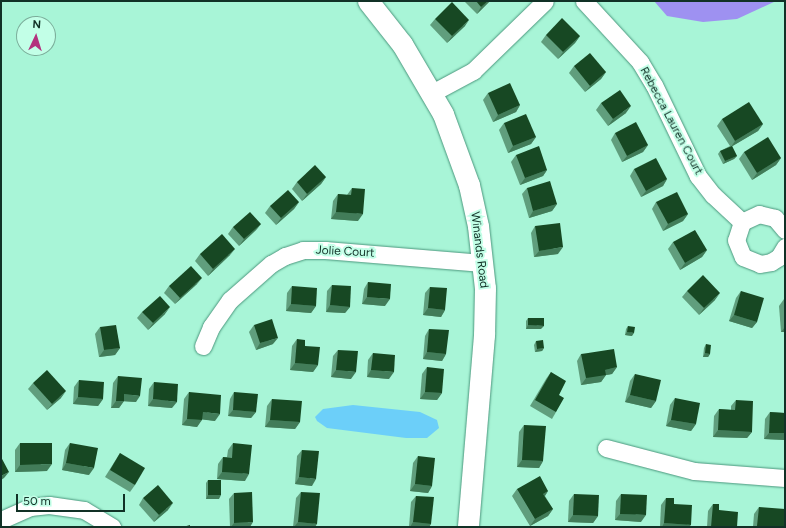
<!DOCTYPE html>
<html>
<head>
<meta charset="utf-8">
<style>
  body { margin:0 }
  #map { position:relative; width:786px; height:528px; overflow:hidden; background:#a8f5d7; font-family:Figtree,sans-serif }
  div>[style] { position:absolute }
  .forest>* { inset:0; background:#9e91f1 }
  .water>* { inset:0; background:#6ccff9 }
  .roads { filter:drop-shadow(0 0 1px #4b977d) drop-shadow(0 0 1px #4b977d) }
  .minor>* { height:17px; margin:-8.5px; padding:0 8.5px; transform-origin:8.5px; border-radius:8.5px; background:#fff }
  .tertiary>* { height:21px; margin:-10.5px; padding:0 10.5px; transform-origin:10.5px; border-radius:10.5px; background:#fff }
  .wall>* { inset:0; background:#609e7d }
  .shaded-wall>* { inset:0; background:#427c59 }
  .building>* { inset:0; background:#174823 }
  span { translate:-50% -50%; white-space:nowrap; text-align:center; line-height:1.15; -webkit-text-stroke:4px #c2ffe7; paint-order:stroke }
  .street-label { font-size:12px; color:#113126 }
  .frame { position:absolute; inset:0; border:2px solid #113126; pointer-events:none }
  .north { position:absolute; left:16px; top:16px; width:40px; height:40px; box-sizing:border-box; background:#c2ffe7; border:1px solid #7bad9a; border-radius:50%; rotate:4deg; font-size:11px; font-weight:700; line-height:16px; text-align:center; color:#113126 }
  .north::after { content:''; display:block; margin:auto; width:14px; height:18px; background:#b3327e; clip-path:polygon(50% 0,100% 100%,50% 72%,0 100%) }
  .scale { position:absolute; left:16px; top:494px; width:109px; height:18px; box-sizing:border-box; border:2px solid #113126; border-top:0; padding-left:5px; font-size:12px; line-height:14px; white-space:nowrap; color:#113126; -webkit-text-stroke:3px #c2ffe7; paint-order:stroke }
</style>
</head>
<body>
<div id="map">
  <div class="forest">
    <div style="clip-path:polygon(654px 1px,776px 1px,737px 19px,703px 22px,667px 16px)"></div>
  </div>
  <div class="water">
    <div style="clip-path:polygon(353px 405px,420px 412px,437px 420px,439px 428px,427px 438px,406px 438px,327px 428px,317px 421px,315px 417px,323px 409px)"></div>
  </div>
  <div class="roads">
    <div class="minor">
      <div style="left:584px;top:1px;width:83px;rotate:47.4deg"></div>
      <div style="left:640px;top:62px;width:27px;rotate:59deg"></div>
      <div style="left:654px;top:85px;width:101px;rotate:64.2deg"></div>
      <div style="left:698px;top:176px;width:24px;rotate:52deg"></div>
      <div style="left:713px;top:195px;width:40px;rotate:43deg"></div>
      <div style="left:432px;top:93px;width:47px;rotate:-28.2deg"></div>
      <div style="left:473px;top:71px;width:100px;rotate:-44.2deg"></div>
      <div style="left:785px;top:230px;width:16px;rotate:-130deg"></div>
      <div style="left:775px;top:218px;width:16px;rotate:-166deg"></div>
      <div style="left:759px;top:214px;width:19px;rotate:155deg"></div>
      <div style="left:742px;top:222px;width:19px;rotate:108deg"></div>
      <div style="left:736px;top:240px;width:18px;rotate:68deg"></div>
      <div style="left:743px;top:257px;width:18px;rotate:22deg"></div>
      <div style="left:760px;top:264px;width:11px;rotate:-10deg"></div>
      <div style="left:771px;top:262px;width:9px;rotate:-32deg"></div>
      <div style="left:779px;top:257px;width:12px;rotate:-59deg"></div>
      <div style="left:203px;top:346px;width:21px;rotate:-67deg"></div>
      <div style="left:211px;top:327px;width:33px;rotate:-55deg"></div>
      <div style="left:230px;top:300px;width:55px;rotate:-41.3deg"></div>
      <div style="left:271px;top:264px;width:16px;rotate:-30deg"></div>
      <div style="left:285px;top:256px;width:19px;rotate:-18deg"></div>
      <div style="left:303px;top:250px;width:22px"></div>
      <div style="left:325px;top:250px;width:158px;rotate:4.7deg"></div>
      <div style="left:606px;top:448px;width:91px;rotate:14.6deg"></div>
      <div style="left:694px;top:471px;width:91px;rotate:4.4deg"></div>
      <div style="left:1px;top:520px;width:32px;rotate:-24deg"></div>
      <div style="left:30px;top:507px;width:19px;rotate:-6deg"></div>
      <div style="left:49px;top:505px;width:35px;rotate:8deg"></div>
      <div style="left:84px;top:510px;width:33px;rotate:31deg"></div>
    </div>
    <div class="tertiary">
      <div style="left:368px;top:1px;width:55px;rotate:51.7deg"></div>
      <div style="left:402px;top:44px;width:81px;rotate:59.6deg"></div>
      <div style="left:443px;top:114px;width:76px;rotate:69.9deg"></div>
      <div style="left:469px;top:185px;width:42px;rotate:77.6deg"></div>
      <div style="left:478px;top:226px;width:62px;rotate:83.6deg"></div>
      <div style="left:485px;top:288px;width:47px;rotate:91.2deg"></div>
      <div style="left:484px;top:335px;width:193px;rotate:94.8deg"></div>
    </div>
  </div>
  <div class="wall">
    <div style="clip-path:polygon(464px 1px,490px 1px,477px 14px)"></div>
    <div style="clip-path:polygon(435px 19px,465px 26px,447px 43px,430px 25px)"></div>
    <div style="clip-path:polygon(546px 35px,580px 36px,575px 43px,558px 59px,541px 42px)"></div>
    <div style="clip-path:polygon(574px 66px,606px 72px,601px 79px,585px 92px,569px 73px)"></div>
    <div style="clip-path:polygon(488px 93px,520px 105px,516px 112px,493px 122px,483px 100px)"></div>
    <div style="clip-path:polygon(601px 103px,626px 113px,608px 126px,596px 110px)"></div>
    <div style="clip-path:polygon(722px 119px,763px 124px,758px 131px,732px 146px,737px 156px,734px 159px,723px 164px,718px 154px,720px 151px,730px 146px,717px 126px)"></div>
    <div style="clip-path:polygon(504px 123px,536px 137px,531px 144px,508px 153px,499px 130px)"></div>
    <div style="clip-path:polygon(615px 133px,648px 145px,643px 152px,622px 162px,611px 140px)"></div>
    <div style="clip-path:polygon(744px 152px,781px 158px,776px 165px,752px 180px,739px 159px)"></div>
    <div style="clip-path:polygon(516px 155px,547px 170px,543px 176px,520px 185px,511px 162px)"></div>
    <div style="clip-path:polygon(634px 169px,667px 179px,663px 186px,641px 197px,630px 176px)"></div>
    <div style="clip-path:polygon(326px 177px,321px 184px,302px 201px,292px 189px,297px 182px)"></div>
    <div style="clip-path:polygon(352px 188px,358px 221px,331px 219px,333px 201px,338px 194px,347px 195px)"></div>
    <div style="clip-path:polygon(527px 188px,557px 204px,552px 211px,529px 218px,522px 194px)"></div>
    <div style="clip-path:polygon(299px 202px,294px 209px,276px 225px,265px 213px,270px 206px)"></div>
    <div style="clip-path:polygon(656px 202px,688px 214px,683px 221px,663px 231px,652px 209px)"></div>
    <div style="clip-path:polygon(261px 224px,256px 230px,239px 246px,228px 234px,233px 227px)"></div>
    <div style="clip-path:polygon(535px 226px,558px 254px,534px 257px,531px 233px)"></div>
    <div style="clip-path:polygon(673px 242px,707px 250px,702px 257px,680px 270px,668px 249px)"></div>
    <div style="clip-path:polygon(200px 254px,230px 255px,208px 276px,195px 261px)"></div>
    <div style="clip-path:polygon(368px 282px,385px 306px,362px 304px,364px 289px)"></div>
    <div style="clip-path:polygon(197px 284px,175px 304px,164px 293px,169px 286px)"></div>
    <div style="clip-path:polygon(332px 285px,350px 307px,345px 313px,326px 312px,327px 291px)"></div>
    <div style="clip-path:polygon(292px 286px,316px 306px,311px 313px,286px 311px,287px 293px)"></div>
    <div style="clip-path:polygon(430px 287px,445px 310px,441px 317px,423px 315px,425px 293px)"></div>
    <div style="clip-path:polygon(687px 291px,715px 300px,699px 315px,682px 297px)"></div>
    <div style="clip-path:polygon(741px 291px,757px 322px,752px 328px,729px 321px,736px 298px)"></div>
    <div style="clip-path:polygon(784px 299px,785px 299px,785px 332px,781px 332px,779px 306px)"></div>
    <div style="clip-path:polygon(142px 312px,165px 314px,148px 330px,137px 318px)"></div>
    <div style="clip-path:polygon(528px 318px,541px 329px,526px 329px,526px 321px)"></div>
    <div style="clip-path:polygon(254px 325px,273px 344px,256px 350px,249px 332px)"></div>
    <div style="clip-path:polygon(628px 326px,632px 336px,625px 335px,626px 329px)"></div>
    <div style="clip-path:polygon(100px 327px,120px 348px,115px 355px,99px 357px,95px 334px)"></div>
    <div style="clip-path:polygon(429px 329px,446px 354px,442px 361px,423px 359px,425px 336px)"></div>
    <div style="clip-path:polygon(297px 339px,305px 346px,318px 365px,313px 372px,290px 370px,292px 346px)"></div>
    <div style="clip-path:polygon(536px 341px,544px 348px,542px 351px,535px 352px,534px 345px)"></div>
    <div style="clip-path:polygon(706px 344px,710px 354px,708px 357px,703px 357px,704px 348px)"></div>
    <div style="clip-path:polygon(338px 350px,351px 379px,331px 377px,333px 356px)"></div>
    <div style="clip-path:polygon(373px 353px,389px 379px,367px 377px,368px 360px)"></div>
    <div style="clip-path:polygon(581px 354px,617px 367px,612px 374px,606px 375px,601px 382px,581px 385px,577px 361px)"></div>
    <div style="clip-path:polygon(427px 367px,442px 393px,437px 400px,420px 399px,422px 374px)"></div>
    <div style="clip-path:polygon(551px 372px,559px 395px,556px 412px,552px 419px,530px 406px,546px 379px)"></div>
    <div style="clip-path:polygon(635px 374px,656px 401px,651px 408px,625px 402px,630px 381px)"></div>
    <div style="clip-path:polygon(118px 376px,136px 402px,124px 401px,119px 408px,111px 408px,113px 383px)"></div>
    <div style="clip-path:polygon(79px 380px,103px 399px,98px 406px,73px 404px,74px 387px)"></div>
    <div style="clip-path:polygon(154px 382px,172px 408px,148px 406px,149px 389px)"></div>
    <div style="clip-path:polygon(33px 383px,61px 398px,47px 410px,28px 389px)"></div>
    <div style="clip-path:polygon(189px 392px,215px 421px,202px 419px,197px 427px,182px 425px,184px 399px)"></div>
    <div style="clip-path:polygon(234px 392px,256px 412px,251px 418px,228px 416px,230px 399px)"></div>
    <div style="clip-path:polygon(675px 398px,696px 424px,691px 431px,666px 426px,670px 405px)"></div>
    <div style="clip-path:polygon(272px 399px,300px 422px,295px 429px,265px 427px,267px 406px)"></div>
    <div style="clip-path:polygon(736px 400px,752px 432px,747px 438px,713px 437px,714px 416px,719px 409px,731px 410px,731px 406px)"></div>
    <div style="clip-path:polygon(770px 412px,785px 413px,785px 440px,764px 439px,765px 419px)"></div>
    <div style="clip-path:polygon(524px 425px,543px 461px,539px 468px,517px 467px,519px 432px)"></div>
    <div style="clip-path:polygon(20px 443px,47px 471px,15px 472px,15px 450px)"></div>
    <div style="clip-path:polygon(70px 443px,89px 475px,62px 470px,65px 450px)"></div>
    <div style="clip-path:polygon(233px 443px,245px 481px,217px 479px,218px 464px,223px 457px,227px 457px,228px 450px)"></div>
    <div style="clip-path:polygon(302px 450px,312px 486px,295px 484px,297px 456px)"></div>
    <div style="clip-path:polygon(120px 453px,135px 485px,130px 492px,105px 477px)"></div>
    <div style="clip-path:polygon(418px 456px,432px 486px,428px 493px,410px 491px,413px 463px)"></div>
    <div style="clip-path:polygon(208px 480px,219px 499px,206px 499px,206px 483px)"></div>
    <div style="clip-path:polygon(517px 489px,548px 491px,545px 496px,553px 509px,548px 516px,530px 526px,512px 496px)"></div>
    <div style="clip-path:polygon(301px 492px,315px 527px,293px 527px,296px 498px)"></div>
    <div style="clip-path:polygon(234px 493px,250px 527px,230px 527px,229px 499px)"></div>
    <div style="clip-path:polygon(574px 494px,598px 516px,593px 523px,568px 522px,569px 501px)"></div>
    <div style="clip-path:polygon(621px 494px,641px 522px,615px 520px,616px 501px)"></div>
    <div style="clip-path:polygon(416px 496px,431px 524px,429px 527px,409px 527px,411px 502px)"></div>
    <div style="clip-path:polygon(143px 498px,168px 510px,154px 522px,139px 505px)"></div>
    <div style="clip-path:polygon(666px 498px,674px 504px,689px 527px,660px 527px,661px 505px)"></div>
    <div style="clip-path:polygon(713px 504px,719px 510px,737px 527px,707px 527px,708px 511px)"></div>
    <div style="clip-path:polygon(759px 507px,785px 527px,753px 527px,754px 514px)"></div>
  </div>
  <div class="shaded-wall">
    <div style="clip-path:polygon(488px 1px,490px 1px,477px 14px,481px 7px)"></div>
    <div style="clip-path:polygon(469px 20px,465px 26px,447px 43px,452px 36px)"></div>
    <div style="clip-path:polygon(580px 36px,575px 43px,558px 59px,563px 52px)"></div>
    <div style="clip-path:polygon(606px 72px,601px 79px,585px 92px,590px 86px)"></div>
    <div style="clip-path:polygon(520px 105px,516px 112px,493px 122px,498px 115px)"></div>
    <div style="clip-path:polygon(631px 106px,626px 113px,608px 126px,613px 119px)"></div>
    <div style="clip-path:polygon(763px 124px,758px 131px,731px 147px,735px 141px)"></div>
    <div style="clip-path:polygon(536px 137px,531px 144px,508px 153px,513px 146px)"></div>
    <div style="clip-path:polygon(648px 145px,643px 152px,622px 162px,627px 156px)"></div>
    <div style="clip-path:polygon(737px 156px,734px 159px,723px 164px,725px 161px)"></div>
    <div style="clip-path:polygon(781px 158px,776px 165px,752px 180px,757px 173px)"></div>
    <div style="clip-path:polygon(547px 170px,543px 176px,520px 185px,525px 178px)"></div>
    <div style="clip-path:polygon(326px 177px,321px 184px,302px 201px,307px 194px)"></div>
    <div style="clip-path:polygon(667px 179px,663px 186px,641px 197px,646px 191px)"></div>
    <div style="clip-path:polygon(299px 202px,294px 209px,276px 225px,281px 218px)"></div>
    <div style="clip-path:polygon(557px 204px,552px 211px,529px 218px,533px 211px)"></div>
    <div style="clip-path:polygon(336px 212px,363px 214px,358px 221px,331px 219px)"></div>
    <div style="clip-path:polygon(688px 214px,683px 221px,663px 231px,668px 224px)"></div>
    <div style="clip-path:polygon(261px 224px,256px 230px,239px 246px,244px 239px)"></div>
    <div style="clip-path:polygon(563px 247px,558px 254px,534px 257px,539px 251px)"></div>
    <div style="clip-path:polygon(235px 249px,230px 255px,208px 276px,213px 269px)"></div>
    <div style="clip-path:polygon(707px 250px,702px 257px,680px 270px,685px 263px)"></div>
    <div style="clip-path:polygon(202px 278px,197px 284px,175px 304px,180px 298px)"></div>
    <div style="clip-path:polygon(720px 293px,715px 300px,699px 315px,704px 308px)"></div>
    <div style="clip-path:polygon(367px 297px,390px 299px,385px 306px,362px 304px)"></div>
    <div style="clip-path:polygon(291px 304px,316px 306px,311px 313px,286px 311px)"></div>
    <div style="clip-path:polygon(330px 305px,350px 307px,345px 313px,326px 312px)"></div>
    <div style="clip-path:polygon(170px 307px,165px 314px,148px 330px,153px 323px)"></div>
    <div style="clip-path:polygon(428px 308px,445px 310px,441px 317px,423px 315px)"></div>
    <div style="clip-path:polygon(734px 315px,757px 322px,752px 328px,729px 321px)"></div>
    <div style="clip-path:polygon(528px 325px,544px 326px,541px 329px,526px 329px)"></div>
    <div style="clip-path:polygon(785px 327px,785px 332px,781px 332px)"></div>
    <div style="clip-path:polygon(627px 332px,634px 333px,632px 336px,625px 335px)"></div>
    <div style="clip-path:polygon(278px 338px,273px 344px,256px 350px,260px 343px)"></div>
    <div style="clip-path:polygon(120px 348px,115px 355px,99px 357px,104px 350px)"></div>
    <div style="clip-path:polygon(544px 348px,542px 351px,535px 352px,537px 349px)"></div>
    <div style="clip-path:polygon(427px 352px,446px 354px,442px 361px,423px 359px)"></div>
    <div style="clip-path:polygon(705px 353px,710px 354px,708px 357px,703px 357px)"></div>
    <div style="clip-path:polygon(295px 363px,318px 365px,313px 372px,290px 370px)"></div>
    <div style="clip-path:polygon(617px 367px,612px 374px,606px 375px,601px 382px,581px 385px,586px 378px,605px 370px)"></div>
    <div style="clip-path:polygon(336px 370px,356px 372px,351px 379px,331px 377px)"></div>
    <div style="clip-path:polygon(371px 370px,394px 372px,389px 379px,367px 377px)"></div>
    <div style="clip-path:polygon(66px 391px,61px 398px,47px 410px,52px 404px)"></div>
    <div style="clip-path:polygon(425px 392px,442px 393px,437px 400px,420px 399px)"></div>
    <div style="clip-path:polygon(124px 394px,140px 396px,136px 402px,119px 401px)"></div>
    <div style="clip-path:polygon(630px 395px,656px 401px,651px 408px,625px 402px)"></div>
    <div style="clip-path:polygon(78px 397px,103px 399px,98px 406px,73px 404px)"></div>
    <div style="clip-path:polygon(153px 399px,177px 402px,172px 408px,148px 406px)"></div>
    <div style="clip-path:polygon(116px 401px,124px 401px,119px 408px,111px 408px)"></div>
    <div style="clip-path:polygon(233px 410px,256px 412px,251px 418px,228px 416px)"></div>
    <div style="clip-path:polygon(203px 412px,220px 414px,215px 421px,198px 419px)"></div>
    <div style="clip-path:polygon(187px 419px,202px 420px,197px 427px,182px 425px)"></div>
    <div style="clip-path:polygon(270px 420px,300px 422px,295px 429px,265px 427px)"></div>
    <div style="clip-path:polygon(671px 420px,696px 424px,691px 431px,666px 426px)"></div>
    <div style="clip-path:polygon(718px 430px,752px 432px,747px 438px,713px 437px)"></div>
    <div style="clip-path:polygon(769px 433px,785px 433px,785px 440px,764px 439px)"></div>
    <div style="clip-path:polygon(522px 460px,543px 461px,539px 468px,517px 467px)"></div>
    <div style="clip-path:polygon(66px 463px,94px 468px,89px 475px,62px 470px)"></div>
    <div style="clip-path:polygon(52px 464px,47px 471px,15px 472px,20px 465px)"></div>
    <div style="clip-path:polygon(9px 472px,4px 478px,1px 480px,1px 476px)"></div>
    <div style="clip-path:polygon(222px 472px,249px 474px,245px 481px,217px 479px)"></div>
    <div style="clip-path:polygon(299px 477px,316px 479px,312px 486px,295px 484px)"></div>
    <div style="clip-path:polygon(415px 484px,432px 486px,428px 493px,410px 491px)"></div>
    <div style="clip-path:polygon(548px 491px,544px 497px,543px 494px)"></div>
    <div style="clip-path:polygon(208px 495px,221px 495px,219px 499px,206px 499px)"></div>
    <div style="clip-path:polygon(173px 503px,168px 510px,154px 522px,159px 515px)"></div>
    <div style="clip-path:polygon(553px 509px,548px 516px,530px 526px,535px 519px)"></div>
    <div style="clip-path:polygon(620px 514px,646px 515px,641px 522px,615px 520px)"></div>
    <div style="clip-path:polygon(573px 515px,598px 516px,593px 523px,568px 522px)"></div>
    <div style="clip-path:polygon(253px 522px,250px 527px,231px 527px,234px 523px)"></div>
    <div style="clip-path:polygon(298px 522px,317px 524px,315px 527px,294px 527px)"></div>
    <div style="clip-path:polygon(413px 522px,431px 524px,429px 527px,410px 527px)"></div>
    <div style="clip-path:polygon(664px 523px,691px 525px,689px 527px,662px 527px)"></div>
  </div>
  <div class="building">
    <div style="clip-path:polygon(476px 1px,488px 1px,481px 7px)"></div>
    <div style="clip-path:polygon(452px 2px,469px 20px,452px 36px,435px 19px)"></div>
    <div style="clip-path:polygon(562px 18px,580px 36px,563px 52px,546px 35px)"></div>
    <div style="clip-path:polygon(590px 53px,606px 72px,590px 86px,574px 66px)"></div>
    <div style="clip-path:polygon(510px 83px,520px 105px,498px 115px,488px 93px)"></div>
    <div style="clip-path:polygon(620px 90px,631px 106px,613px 119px,601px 103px)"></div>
    <div style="clip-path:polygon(749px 102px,763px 124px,735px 141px,722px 119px)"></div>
    <div style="clip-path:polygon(526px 114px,536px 137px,513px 146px,504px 123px)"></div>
    <div style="clip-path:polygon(636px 122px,648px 145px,627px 156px,615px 133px)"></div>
    <div style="clip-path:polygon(768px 137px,781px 158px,757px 173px,744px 152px)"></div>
    <div style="clip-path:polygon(539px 146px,547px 170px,525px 178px,516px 155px)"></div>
    <div style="clip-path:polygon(732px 146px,737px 156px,725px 161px,720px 151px)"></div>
    <div style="clip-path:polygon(656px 158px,667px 179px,646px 191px,634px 169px)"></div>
    <div style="clip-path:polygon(315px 165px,326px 177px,307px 194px,297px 182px)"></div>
    <div style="clip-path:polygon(550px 181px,557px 204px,533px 211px,527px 188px)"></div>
    <div style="clip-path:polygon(352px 188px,365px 189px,363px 214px,336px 212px,338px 194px,351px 195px)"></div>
    <div style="clip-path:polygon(288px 190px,299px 202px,281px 218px,270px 206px)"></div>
    <div style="clip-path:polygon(677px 192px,688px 214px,668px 224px,656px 202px)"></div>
    <div style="clip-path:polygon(250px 212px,261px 224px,244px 239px,233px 227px)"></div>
    <div style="clip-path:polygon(560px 223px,563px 247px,539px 251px,535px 226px)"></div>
    <div style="clip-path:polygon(695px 230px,707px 250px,685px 263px,673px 242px)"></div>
    <div style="clip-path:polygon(222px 234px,235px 249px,213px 269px,200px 254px)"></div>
    <div style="clip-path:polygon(191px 266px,202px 278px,180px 298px,169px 286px)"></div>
    <div style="clip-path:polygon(703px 275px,720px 293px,704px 308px,687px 291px)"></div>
    <div style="clip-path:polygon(368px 282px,391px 284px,390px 299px,367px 297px)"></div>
    <div style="clip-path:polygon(332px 285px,351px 286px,350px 307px,330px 305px)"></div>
    <div style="clip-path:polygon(292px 286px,317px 288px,316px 306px,291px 304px)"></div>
    <div style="clip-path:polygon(430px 287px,447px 288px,445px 310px,428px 308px)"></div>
    <div style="clip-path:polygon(741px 291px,764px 298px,757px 322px,734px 315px)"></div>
    <div style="clip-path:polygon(160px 296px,170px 307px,153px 323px,142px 312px)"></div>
    <div style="clip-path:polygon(784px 299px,785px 299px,785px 314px)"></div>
    <div style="clip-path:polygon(528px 318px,544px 318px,544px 326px,528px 325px)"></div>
    <div style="clip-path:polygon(272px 319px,278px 338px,260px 343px,254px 325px)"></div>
    <div style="clip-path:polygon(116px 325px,120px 348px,104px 350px,100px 327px)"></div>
    <div style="clip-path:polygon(628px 326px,635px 327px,634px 333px,627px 332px)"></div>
    <div style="clip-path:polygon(429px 329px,449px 330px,446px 354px,427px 352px)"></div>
    <div style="clip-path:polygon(297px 339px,305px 340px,305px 346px,320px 347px,318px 365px,295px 363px)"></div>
    <div style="clip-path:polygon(543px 340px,544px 348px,537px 349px,536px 341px)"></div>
    <div style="clip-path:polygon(706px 344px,711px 345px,710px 354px,705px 353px)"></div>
    <div style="clip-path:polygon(614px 349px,617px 367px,605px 370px,606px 375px,586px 378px,581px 354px)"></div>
    <div style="clip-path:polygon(338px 350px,358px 351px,356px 372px,336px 370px)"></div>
    <div style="clip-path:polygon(373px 353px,395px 355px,394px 372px,371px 370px)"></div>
    <div style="clip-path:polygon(427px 367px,444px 369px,442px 393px,425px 392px)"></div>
    <div style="clip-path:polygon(47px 370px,66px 391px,52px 404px,33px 383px)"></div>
    <div style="clip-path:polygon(551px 372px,566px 381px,559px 395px,564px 398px,556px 412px,535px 400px)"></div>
    <div style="clip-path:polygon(635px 374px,661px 380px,656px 401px,630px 395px)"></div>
    <div style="clip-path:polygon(118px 376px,142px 378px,140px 396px,124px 394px,124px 401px,116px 401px)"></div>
    <div style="clip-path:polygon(79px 380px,104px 382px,103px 399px,78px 397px)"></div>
    <div style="clip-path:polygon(154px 382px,178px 384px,177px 402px,153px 399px)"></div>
    <div style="clip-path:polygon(189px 392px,221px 395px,220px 414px,203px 412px,202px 420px,187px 419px)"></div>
    <div style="clip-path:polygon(234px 392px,258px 394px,256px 412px,233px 410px)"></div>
    <div style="clip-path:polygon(675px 398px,700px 403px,696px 424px,671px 420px)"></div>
    <div style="clip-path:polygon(272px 399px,302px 401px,300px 422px,270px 420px)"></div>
    <div style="clip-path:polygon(736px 400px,753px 401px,752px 432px,718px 430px,719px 409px,735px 410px)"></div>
    <div style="clip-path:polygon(770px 412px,785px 413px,785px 433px,769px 433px)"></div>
    <div style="clip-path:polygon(524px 425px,546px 426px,543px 461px,522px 460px)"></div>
    <div style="clip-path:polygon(20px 443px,52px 443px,52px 464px,20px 465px)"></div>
    <div style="clip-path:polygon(70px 443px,98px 448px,94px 468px,66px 463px)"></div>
    <div style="clip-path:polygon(233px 443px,252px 445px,249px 474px,222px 472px,223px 457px,232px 458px)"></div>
    <div style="clip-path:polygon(302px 450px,319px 451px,316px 479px,299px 477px)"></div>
    <div style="clip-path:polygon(120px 453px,145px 468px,135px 485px,110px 470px)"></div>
    <div style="clip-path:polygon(418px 456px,435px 458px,432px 486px,415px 484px)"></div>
    <div style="clip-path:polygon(1px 457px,9px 472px,1px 476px)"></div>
    <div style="clip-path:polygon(540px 476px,548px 491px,543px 494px,553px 509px,535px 519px,517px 489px)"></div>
    <div style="clip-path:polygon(208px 480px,221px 480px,221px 495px,208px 495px)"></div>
    <div style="clip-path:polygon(158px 485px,173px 503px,159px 515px,143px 498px)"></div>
    <div style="clip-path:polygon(252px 492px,253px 522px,234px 523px,234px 493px)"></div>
    <div style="clip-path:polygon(301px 492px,320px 493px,317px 524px,298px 522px)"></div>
    <div style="clip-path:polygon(574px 494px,599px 495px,598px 516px,573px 515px)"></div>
    <div style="clip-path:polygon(621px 494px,647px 495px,646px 515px,620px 514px)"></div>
    <div style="clip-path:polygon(416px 496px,434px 497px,431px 524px,413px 522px)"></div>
    <div style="clip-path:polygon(666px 498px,674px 498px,674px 504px,692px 505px,691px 525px,664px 523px)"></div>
    <div style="clip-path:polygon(713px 504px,719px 504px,719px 510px,738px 512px,737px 527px,711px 527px)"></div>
    <div style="clip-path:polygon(759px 507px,785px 509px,785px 527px,767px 527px,757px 526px)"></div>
    <div style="clip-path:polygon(190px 525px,190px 527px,183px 527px)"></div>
  </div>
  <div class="street-label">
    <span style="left:671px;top:121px;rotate:62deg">Rebecca Lauren Court</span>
    <span style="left:479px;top:250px;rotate:83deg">Winands Road</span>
    <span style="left:345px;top:252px;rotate:3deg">Jolie Court</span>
  </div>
  <div class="frame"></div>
  <div class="north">N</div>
  <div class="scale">50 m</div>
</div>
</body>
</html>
